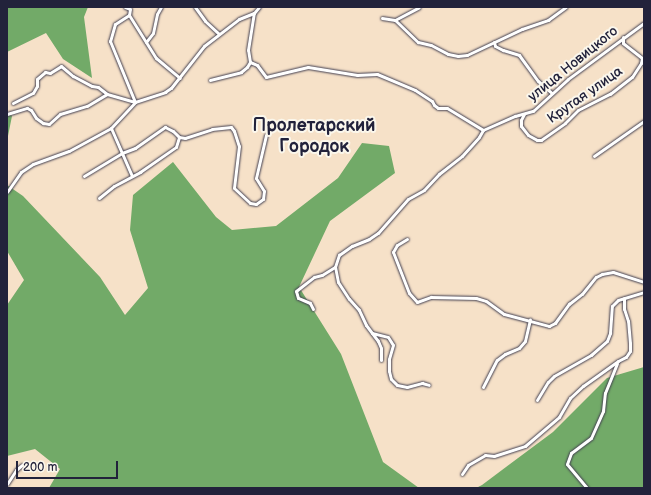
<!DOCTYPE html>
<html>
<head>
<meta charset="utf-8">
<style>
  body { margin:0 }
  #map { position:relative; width:651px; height:495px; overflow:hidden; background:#f6e1c8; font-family:"Balsamiq Sans",sans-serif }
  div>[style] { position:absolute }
  .forest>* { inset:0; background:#72aa68 }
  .roads { filter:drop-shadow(0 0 1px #423f50) drop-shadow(0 0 1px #423f50) }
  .minor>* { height:3px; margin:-1.5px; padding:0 1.5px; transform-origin:1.5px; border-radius:1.5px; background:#fff }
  span { translate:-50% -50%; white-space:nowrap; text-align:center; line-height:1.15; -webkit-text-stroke:4px #fbf7ec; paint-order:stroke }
  .street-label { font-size:14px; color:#22223b }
  .district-label { font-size:18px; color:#22223b; font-weight:700 }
  .frame { position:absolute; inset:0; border:8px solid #22223b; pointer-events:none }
  .scale { position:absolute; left:16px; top:461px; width:102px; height:18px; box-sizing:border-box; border:2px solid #22223b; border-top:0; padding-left:5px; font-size:12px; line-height:14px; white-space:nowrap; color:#22223b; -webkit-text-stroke:3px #fbf7ec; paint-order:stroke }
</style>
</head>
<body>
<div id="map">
  <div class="forest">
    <div style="clip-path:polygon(7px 7px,88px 7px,84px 17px,92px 78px,63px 59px,46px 33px,7px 52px)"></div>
    <div style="clip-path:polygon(7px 112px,12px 116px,8px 136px,7px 164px)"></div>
    <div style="clip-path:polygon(362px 143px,389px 146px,395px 173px,330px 221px,299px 287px,341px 354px,383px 462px,419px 488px,49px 488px,60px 469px,35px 449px,7px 456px,7px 305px,24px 280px,7px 251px,7px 185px,23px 196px,100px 277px,125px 315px,148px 288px,130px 230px,133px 195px,173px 162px,216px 217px,232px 230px,276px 226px,338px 178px)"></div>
    <div style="clip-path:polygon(644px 367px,644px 488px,476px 488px,482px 485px,553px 432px,607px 378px)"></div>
  </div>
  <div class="roads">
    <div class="minor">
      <div style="left:125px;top:7px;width:5px;rotate:22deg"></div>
      <div style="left:130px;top:9px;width:6px;rotate:99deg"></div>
      <div style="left:129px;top:15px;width:17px;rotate:147deg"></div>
      <div style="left:115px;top:24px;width:18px;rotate:106deg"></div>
      <div style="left:110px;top:41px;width:66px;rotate:67.7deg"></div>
      <div style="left:195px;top:7px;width:17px;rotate:54deg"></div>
      <div style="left:205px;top:21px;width:19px;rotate:43deg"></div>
      <div style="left:129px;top:15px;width:51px;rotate:57.9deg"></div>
      <div style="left:156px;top:58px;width:31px;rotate:40deg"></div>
      <div style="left:382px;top:18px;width:13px;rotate:9deg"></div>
      <div style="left:395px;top:20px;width:27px;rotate:-28deg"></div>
      <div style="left:395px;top:20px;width:32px;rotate:44deg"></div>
      <div style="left:418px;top:42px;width:13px;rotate:13deg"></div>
      <div style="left:431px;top:45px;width:19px;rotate:28deg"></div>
      <div style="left:448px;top:54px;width:10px;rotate:11deg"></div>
      <div style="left:458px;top:56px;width:9px;rotate:-6deg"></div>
      <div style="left:467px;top:55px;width:61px;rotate:-25.3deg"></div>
      <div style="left:522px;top:29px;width:28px;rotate:-19deg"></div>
      <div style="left:548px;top:20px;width:22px;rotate:-36deg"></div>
      <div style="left:146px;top:42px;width:11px;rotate:-52deg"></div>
      <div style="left:153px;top:33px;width:19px;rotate:-78deg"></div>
      <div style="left:157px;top:14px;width:8px;rotate:-60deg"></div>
      <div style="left:494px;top:42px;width:4px;rotate:76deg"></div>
      <div style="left:495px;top:46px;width:9px;rotate:27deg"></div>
      <div style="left:503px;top:50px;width:17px;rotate:17deg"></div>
      <div style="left:519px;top:55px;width:32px;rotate:54deg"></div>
      <div style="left:538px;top:81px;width:18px;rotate:41deg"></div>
      <div style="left:250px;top:62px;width:8px;rotate:23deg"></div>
      <div style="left:257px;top:65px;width:15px;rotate:53deg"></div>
      <div style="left:266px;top:77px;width:43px;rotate:-13.4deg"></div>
      <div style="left:308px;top:67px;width:50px;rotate:9.3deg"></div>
      <div style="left:357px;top:75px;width:20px;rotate:-3deg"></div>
      <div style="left:377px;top:74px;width:41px;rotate:22.8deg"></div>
      <div style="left:415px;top:90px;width:20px;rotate:33deg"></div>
      <div style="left:432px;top:101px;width:4px;rotate:63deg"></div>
      <div style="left:434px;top:105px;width:5px;rotate:37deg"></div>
      <div style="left:438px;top:108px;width:9px"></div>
      <div style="left:447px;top:108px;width:42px;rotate:31.4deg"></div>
      <div style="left:210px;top:80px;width:32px;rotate:-14deg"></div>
      <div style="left:241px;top:72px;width:8px;rotate:-40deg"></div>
      <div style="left:247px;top:67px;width:6px;rotate:-59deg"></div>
      <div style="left:250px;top:62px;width:12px;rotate:-99deg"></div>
      <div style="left:248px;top:50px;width:37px;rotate:-81deg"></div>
      <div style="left:13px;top:103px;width:22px;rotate:-27deg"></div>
      <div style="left:33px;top:93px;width:8px;rotate:-60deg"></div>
      <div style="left:37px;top:86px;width:7px;rotate:-90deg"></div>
      <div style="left:37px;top:79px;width:11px;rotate:-41deg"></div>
      <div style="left:45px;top:72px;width:5px;rotate:11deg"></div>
      <div style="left:50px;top:73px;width:13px;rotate:-32deg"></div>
      <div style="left:61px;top:66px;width:16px;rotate:40deg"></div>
      <div style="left:73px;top:76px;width:21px;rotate:28deg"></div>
      <div style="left:92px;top:86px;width:6px;rotate:9deg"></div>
      <div style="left:98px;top:87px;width:11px;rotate:38deg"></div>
      <div style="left:7px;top:114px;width:21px;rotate:-17deg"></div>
      <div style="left:27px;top:108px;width:4px;rotate:27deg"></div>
      <div style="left:31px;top:110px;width:9px;rotate:58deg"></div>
      <div style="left:36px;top:118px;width:9px;rotate:36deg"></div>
      <div style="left:43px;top:123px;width:6px;rotate:9deg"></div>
      <div style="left:49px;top:124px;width:15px;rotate:-42deg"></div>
      <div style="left:60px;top:114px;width:28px;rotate:-17deg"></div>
      <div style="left:87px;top:106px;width:23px;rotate:-31deg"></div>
      <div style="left:107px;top:94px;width:29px;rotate:16deg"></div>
      <div style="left:524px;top:114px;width:7px;rotate:117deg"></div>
      <div style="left:521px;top:120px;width:6px;rotate:90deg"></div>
      <div style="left:521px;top:126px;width:11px;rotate:52deg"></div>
      <div style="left:528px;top:135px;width:10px;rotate:29deg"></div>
      <div style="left:537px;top:140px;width:4px"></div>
      <div style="left:541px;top:140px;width:29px;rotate:-35deg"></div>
      <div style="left:565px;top:123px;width:18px;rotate:-45deg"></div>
      <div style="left:578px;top:110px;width:36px;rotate:-27deg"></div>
      <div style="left:610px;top:94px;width:28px;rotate:-38deg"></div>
      <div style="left:632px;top:77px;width:17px;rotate:-57deg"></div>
      <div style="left:641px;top:63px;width:5px;rotate:-79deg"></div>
      <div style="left:642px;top:58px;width:24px;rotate:-142deg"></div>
      <div style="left:623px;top:43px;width:6px;rotate:-90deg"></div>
      <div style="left:111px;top:128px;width:52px;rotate:66.4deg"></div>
      <div style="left:179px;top:137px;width:6px;rotate:9deg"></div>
      <div style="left:185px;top:138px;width:28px;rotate:-18deg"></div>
      <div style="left:212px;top:129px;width:19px;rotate:-6deg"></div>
      <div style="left:231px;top:127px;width:5px;rotate:53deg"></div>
      <div style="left:234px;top:131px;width:16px;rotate:72deg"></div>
      <div style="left:239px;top:146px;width:42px;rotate:96.8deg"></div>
      <div style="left:234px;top:188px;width:22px;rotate:43deg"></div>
      <div style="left:250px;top:203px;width:6px;rotate:9deg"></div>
      <div style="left:256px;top:204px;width:9px;rotate:-36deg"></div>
      <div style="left:263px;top:199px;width:8px;rotate:-83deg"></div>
      <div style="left:264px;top:191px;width:15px;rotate:-122deg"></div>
      <div style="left:256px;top:178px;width:44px;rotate:-76.9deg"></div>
      <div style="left:594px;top:156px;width:61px;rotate:-35deg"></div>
      <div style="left:84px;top:176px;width:44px;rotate:-31.2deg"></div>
      <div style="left:122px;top:153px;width:14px;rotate:-21deg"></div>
      <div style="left:135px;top:148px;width:37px;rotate:-35deg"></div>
      <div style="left:165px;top:127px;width:9px;rotate:27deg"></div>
      <div style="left:173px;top:131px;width:8px;rotate:45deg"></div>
      <div style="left:7px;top:192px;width:24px;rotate:-55deg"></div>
      <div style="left:21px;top:172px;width:14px;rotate:-34deg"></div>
      <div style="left:33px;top:164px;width:38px;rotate:-20deg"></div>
      <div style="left:69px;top:151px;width:48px;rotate:-28.7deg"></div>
      <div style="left:111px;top:128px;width:35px;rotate:-47deg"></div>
      <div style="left:135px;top:102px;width:32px;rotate:-18deg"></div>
      <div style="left:165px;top:92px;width:7px;rotate:-34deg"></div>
      <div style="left:171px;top:88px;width:53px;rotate:-51.8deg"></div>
      <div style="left:204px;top:46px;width:44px;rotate:-37.6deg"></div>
      <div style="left:239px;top:19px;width:16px;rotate:-22deg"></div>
      <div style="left:254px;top:13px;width:8px;rotate:-50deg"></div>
      <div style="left:99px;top:198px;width:19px;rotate:-39deg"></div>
      <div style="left:114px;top:186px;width:30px;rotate:-28deg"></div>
      <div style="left:140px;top:172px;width:44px;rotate:-34.8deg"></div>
      <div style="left:176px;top:147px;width:10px;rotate:-73deg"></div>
      <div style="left:407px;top:239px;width:12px;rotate:149deg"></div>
      <div style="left:397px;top:245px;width:8px;rotate:120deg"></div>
      <div style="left:393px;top:252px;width:44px;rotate:68.7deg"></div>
      <div style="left:409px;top:293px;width:12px;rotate:48deg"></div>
      <div style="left:417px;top:302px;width:15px;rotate:-20deg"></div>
      <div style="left:431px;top:297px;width:45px;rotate:1.3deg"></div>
      <div style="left:476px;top:298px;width:10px;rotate:17deg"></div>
      <div style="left:486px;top:301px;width:22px;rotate:36deg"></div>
      <div style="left:504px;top:314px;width:47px;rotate:14.9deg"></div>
      <div style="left:549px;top:326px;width:7px;rotate:-27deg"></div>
      <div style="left:555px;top:323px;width:24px;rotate:-54deg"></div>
      <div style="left:569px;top:304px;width:16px;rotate:-38deg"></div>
      <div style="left:582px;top:294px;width:22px;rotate:-51deg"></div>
      <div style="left:596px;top:277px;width:7px;rotate:-27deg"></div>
      <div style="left:602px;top:274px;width:11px;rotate:-10deg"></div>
      <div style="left:613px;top:272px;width:33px;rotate:18deg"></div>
      <div style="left:313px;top:309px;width:7px;rotate:-117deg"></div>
      <div style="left:310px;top:303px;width:13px;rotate:-157deg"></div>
      <div style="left:298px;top:298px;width:7px;rotate:-106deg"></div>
      <div style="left:296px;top:291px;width:23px;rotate:-38deg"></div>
      <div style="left:314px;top:277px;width:8px;rotate:-14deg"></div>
      <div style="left:322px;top:275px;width:15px;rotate:-32deg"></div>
      <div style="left:372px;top:333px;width:16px;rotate:14deg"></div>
      <div style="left:388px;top:337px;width:9px;rotate:58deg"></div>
      <div style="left:393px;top:345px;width:15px;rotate:106deg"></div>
      <div style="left:389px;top:359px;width:12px;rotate:90deg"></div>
      <div style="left:389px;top:371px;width:8px;rotate:76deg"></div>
      <div style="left:391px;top:379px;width:8px;rotate:45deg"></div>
      <div style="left:397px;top:385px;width:10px;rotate:11deg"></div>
      <div style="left:407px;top:387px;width:16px;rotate:-15deg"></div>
      <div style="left:422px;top:383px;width:7px;rotate:16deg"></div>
      <div style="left:381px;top:360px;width:12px;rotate:-90deg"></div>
      <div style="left:381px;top:348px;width:8px;rotate:-113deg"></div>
      <div style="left:378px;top:341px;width:20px;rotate:-127deg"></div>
      <div style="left:366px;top:325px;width:17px;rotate:-115deg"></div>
      <div style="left:359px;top:310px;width:15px;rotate:-132deg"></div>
      <div style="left:349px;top:299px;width:20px;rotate:-123deg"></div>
      <div style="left:338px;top:282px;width:15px;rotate:-101deg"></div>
      <div style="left:335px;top:267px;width:13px;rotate:-72deg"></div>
      <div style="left:339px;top:255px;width:16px;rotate:-35deg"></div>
      <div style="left:352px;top:246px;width:18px;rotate:-22deg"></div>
      <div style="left:369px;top:239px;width:11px;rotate:-34deg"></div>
      <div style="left:378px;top:233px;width:45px;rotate:-48.6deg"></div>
      <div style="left:408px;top:199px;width:18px;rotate:-29deg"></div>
      <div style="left:424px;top:190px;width:22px;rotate:-47deg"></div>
      <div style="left:439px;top:174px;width:29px;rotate:-38deg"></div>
      <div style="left:462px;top:156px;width:25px;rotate:-48deg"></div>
      <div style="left:479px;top:137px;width:8px;rotate:-60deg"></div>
      <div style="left:483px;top:130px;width:35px;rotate:-24deg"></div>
      <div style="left:515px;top:116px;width:19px;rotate:-16deg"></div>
      <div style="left:533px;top:111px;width:47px;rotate:-42.4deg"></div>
      <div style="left:568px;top:79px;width:94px;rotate:-36.4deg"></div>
      <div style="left:483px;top:387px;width:30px;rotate:-63deg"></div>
      <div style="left:497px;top:360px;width:10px;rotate:-37deg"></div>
      <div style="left:505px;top:354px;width:15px;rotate:-23deg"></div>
      <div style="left:519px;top:348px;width:9px;rotate:-49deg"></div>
      <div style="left:525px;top:341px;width:22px;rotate:-77deg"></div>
      <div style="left:537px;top:400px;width:21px;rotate:-59deg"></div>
      <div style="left:548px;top:382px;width:8px;rotate:-45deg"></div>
      <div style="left:554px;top:376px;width:43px;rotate:-29.6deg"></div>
      <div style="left:591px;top:355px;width:21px;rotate:-41deg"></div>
      <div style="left:607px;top:341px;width:9px;rotate:-69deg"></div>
      <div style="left:610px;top:333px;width:27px;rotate:-86deg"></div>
      <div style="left:612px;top:306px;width:8px;rotate:-45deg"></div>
      <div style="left:618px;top:300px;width:27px;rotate:-17deg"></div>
      <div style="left:462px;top:474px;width:11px;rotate:-56deg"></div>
      <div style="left:468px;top:465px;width:20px;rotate:-30deg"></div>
      <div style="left:485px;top:455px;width:9px;rotate:6deg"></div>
      <div style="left:494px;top:456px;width:33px;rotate:-18deg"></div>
      <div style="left:525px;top:446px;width:45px;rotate:-40.5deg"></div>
      <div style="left:559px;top:417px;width:22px;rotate:-60deg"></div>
      <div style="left:570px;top:398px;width:18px;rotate:-43deg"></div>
      <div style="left:583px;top:386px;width:43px;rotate:-35.5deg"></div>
      <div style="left:618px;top:361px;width:9px;rotate:-27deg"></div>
      <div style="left:626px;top:357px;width:7px;rotate:-56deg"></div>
      <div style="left:630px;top:351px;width:8px;rotate:-90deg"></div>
      <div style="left:630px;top:343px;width:22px;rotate:-95deg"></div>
      <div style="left:628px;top:321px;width:13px;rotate:-108deg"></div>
      <div style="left:624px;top:309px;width:11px;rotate:-90deg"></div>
      <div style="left:7px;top:484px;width:17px;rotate:-57deg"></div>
      <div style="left:16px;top:470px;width:8px;rotate:-40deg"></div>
      <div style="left:587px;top:488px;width:31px;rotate:-130deg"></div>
      <div style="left:567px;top:464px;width:12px;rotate:-70deg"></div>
      <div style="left:571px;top:453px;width:25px;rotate:-37deg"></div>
      <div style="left:591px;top:438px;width:30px;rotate:-66deg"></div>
      <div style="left:603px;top:411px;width:18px;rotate:-84deg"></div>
      <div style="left:605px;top:393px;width:32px;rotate:-68deg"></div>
    </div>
  </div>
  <div class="street-label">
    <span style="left:573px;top:64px;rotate:-39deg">улица Новицкого</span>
    <span style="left:585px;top:95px;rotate:-35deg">Крутая улица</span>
  </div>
  <div class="district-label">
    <span style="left:314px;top:137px">Пролетарский<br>Городок</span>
  </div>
  <div class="frame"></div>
  <div class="scale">200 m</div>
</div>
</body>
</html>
